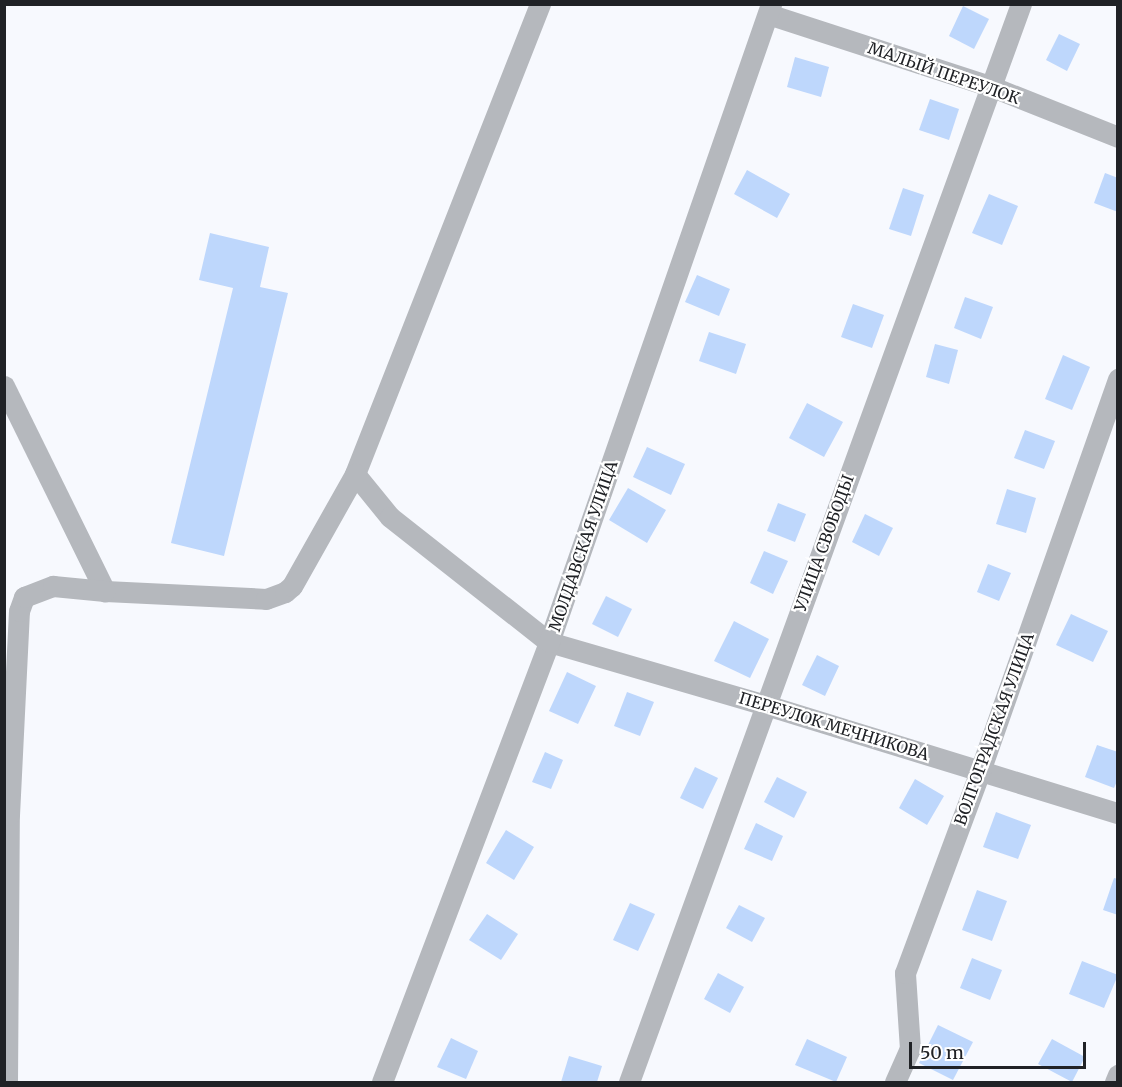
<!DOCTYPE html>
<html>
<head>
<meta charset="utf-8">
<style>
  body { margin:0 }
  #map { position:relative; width:1122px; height:1087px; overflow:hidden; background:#f7f9fe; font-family:Merriweather,serif }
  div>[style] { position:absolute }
  .building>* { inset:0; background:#bed7fc }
  .street>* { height:21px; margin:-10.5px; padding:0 10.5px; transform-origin:10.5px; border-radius:10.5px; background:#b5b8bd }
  span { translate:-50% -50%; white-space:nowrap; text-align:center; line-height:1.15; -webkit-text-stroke:4.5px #fff; paint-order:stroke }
  .street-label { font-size:16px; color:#202226 }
  .frame { position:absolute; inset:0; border:6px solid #202226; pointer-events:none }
  .scale { position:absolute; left:909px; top:1042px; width:177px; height:27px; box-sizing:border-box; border:3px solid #202226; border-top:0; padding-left:8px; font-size:18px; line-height:21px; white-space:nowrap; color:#202226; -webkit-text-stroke:4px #fff; paint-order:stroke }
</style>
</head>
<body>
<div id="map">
  <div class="building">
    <div style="clip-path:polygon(963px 6px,989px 19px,974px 49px,949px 36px)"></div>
    <div style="clip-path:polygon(1059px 34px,1080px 44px,1067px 71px,1046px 60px)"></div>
    <div style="clip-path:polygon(795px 57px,829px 67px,821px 97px,787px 87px)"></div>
    <div style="clip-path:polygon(930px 99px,959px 109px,949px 140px,919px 130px)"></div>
    <div style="clip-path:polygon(747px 170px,790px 194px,777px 218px,734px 194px)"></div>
    <div style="clip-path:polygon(1105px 173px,1118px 178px,1118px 212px,1094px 203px)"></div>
    <div style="clip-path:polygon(903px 188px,924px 195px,911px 236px,889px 229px)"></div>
    <div style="clip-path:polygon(989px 194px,1018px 206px,1002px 245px,972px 233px)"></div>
    <div style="clip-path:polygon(210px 233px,269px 247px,260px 287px,288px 293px,224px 556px,171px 543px,233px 288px,199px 280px)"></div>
    <div style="clip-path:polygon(697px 275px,730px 289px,719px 316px,685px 302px)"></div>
    <div style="clip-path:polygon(965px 297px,993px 307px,981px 339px,954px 328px)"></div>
    <div style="clip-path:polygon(853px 304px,884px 315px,872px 348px,841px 337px)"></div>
    <div style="clip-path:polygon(709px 332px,746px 344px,736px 374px,699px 361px)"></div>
    <div style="clip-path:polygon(935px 344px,958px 350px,949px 384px,926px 377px)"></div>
    <div style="clip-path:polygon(1063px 355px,1090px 367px,1072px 410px,1045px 399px)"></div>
    <div style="clip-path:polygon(807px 403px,843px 422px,824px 457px,789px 438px)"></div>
    <div style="clip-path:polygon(1025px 430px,1055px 441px,1044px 469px,1014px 458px)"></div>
    <div style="clip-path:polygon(647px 447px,685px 464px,671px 495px,633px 477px)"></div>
    <div style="clip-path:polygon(628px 488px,666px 510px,647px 543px,609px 520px)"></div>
    <div style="clip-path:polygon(1007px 489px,1036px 498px,1026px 533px,996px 524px)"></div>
    <div style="clip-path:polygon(778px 503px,806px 514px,795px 542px,767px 531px)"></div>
    <div style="clip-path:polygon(865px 514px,893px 528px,879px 556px,852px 542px)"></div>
    <div style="clip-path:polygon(764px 551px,788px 561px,773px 594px,750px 583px)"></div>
    <div style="clip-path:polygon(988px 564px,1011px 573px,999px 601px,977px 592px)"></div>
    <div style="clip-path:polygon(606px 596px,632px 609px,618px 637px,592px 624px)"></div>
    <div style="clip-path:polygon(1071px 614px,1108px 631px,1093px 662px,1056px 645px)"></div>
    <div style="clip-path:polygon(734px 621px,769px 639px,750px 678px,714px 661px)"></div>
    <div style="clip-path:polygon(817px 655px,839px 666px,825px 696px,802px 685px)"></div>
    <div style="clip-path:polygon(567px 672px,596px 686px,578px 724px,549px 711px)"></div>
    <div style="clip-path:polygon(627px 692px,654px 702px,640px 736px,614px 726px)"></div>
    <div style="clip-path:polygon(1097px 745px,1118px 752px,1118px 779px,1114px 788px,1085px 777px)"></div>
    <div style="clip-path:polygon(545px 752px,563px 760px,551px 789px,532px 782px)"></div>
    <div style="clip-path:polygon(695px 767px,718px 778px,703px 809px,680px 798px)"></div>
    <div style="clip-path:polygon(777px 777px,807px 792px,794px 818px,764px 802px)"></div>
    <div style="clip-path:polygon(915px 779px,944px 796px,927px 825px,899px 808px)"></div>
    <div style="clip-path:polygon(996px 812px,1031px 825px,1018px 859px,983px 847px)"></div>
    <div style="clip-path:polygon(756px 823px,783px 836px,772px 861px,744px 849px)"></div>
    <div style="clip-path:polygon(506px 830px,534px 847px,514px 880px,486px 863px)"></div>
    <div style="clip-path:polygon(1114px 878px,1118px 879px,1118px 915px,1103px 910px)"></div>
    <div style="clip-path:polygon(977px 890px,1007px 901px,992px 941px,962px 930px)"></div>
    <div style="clip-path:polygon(630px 903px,655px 914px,638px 951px,613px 940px)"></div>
    <div style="clip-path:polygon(739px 905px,765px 918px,752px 942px,726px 928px)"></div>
    <div style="clip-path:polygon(487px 914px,518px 934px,501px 960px,469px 940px)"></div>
    <div style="clip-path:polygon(972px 958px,1002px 970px,990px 1000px,960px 988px)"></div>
    <div style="clip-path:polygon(1082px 961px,1118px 975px,1104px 1008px,1069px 994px)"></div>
    <div style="clip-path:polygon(718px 973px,744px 987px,730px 1013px,704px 999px)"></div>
    <div style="clip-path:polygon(938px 1025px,973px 1042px,953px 1080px,919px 1063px)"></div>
    <div style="clip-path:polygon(451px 1038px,478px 1051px,466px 1079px,437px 1067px)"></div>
    <div style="clip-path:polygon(807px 1039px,847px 1057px,836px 1082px,795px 1065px)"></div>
    <div style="clip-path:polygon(1052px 1039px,1085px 1057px,1072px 1082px,1038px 1064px)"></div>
    <div style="clip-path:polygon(569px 1056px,602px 1066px,597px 1082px,561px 1082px)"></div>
  </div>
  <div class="street">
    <div style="left:540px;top:4px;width:505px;rotate:111.49deg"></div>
    <div style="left:355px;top:474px;width:55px;rotate:50.9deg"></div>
    <div style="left:390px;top:517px;width:202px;rotate:38.2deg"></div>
    <div style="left:549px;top:642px;width:226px;rotate:16.2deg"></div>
    <div style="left:766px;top:705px;width:368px;rotate:17.1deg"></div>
    <div style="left:768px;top:14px;width:233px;rotate:18deg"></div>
    <div style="left:990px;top:86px;width:138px;rotate:21.7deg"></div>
    <div style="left:4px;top:386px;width:229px;rotate:63.8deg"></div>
    <div style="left:105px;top:591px;width:161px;rotate:2.8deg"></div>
    <div style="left:266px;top:599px;width:20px;rotate:-20deg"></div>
    <div style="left:285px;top:592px;width:9px;rotate:-41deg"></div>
    <div style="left:292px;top:586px;width:129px;rotate:-60.6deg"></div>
    <div style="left:7px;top:1082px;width:267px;rotate:-89.6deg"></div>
    <div style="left:9px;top:815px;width:204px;rotate:-87.2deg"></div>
    <div style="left:19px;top:611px;width:15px;rotate:-70deg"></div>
    <div style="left:24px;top:597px;width:31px;rotate:-21deg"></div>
    <div style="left:53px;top:586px;width:52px;rotate:5.5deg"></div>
    <div style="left:382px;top:1082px;width:471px;rotate:-69.2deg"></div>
    <div style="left:549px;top:642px;width:676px;rotate:-70.81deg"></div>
    <div style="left:629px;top:1082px;width:1147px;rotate:-70.02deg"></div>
    <div style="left:895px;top:1082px;width:36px;rotate:-66deg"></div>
    <div style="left:910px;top:1049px;width:76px;rotate:-93.8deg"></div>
    <div style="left:905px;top:973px;width:215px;rotate:-69.6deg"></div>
    <div style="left:980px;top:771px;width:416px;rotate:-70.6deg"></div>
    <div style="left:1115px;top:1082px;width:8px;rotate:-67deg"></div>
  </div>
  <div class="street-label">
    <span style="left:944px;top:73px;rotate:19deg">МАЛЫЙ ПЕРЕУЛОК</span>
    <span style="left:824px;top:543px;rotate:-70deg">УЛИЦА СВОБОДЫ</span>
    <span style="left:583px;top:546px;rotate:-71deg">МОЛДАВСКАЯ УЛИЦА</span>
    <span style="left:834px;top:726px;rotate:17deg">ПЕРЕУЛОК МЕЧНИКОВА</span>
    <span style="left:994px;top:729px;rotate:-70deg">ВОЛГОГРАДСКАЯ УЛИЦА</span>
  </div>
  <div class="frame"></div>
  <div class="scale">50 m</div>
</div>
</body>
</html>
